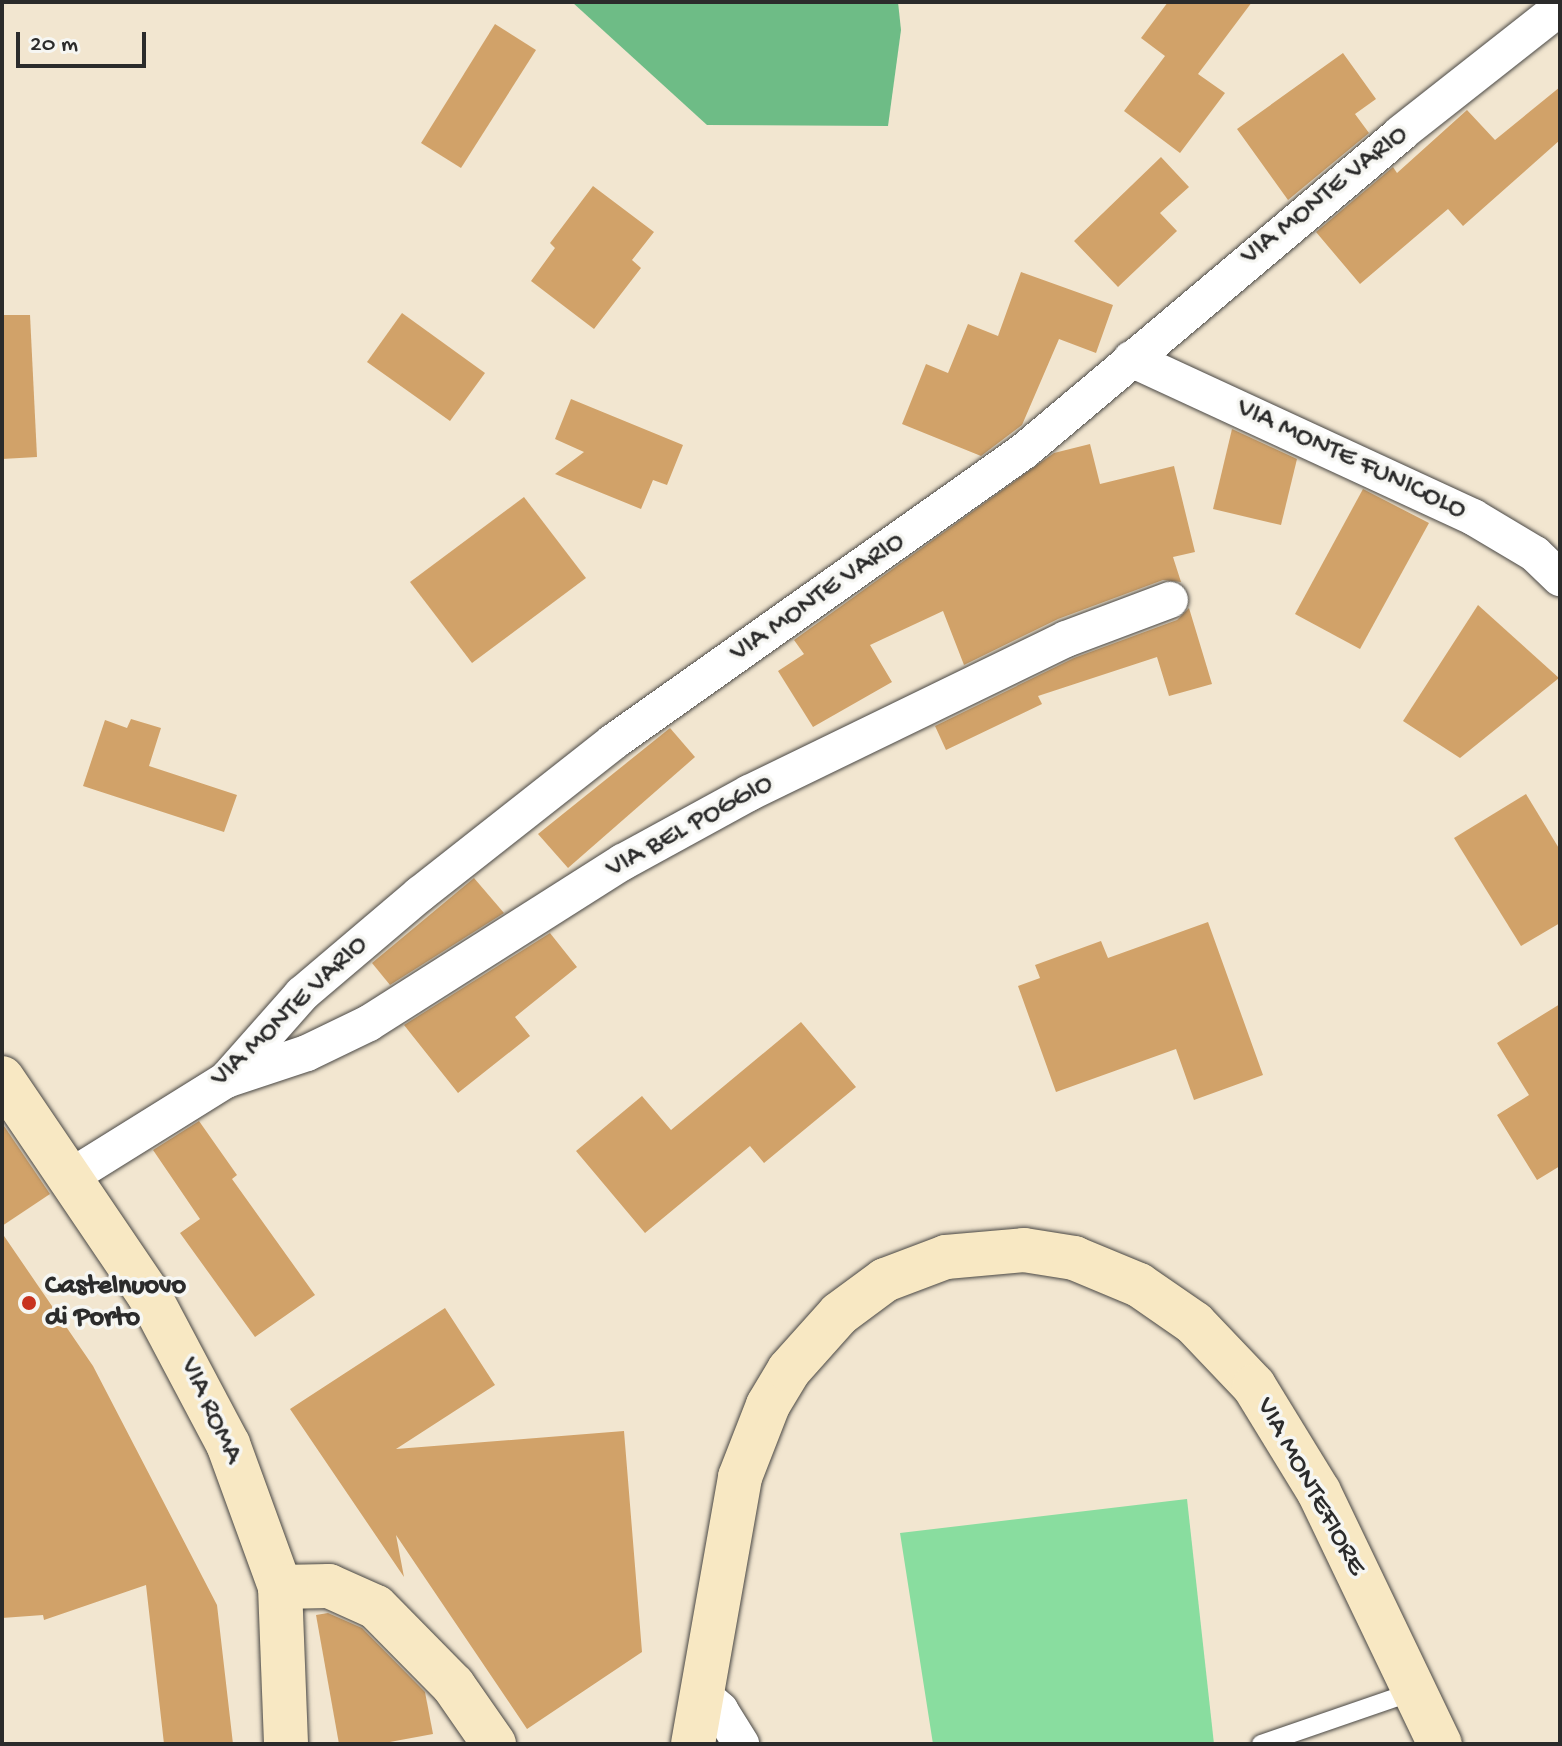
<!DOCTYPE html>
<html>
<head>
<meta charset="utf-8">
<style>
  body { margin:0 }
  #map { position:relative; width:1562px; height:1746px; overflow:hidden; background:#f2e6d0; font-family:"Gochi Hand",sans-serif }
  div>[style] { position:absolute }
  .green>* { inset:0; background:#89dd9f }
  .forest>* { inset:0; background:#6ebc86 }
  .building>* { inset:0; background:#d1a269 }
  .roads { filter:drop-shadow(0 0 2px #494744) drop-shadow(0 0 2px #494744) }
  .lane>* { height:18px; margin:-9px; padding:0 9px; transform-origin:9px; border-radius:9px; background:#fff }
  .street>* { height:36px; margin:-18px; padding:0 18px; transform-origin:18px; border-radius:18px; background:#fff }
  .secondary>* { height:44px; margin:-22px; padding:0 22px; transform-origin:22px; border-radius:22px; background:#f8e8c3 }
  .dots>* { width:22px; height:22px; translate:-50% -50%; box-sizing:border-box; border:4px solid #f6f6f2; border-radius:50% }
  span { translate:-50% -50%; white-space:nowrap; text-align:center; line-height:1.15; -webkit-text-stroke:7px #f6f6f2; paint-order:stroke }
  .street-label { font-size:28px; color:#2b2b2b }
  .poi-label { font-size:28px; color:#2b2b2b; font-weight:700 }
  .left { translate:0 -50%; text-align:left }
  .frame { position:absolute; inset:0; border:4px solid #2b2b2b; pointer-events:none }
  .scale { position:absolute; left:16px; top:32px; width:130px; height:36px; box-sizing:border-box; border:4px solid #2b2b2b; border-top:0; padding-left:10px; font-size:24px; line-height:28px; white-space:nowrap; color:#2b2b2b; -webkit-text-stroke:6px #f6f6f2; paint-order:stroke }
</style>
</head>
<body>
<div id="map">
  <div class="green">
    <div style="clip-path:polygon(1187px 1499px,1214px 1744px,933px 1744px,900px 1533px)"></div>
  </div>
  <div class="forest">
    <div style="clip-path:polygon(572px 2px,898px 2px,901px 30px,888px 126px,707px 125px)"></div>
  </div>
  <div class="building">
    <div style="clip-path:polygon(1168px 2px,1252px 2px,1198px 74px,1225px 93px,1180px 153px,1124px 111px,1165px 56px,1141px 38px)"></div>
    <div style="clip-path:polygon(495px 24px,536px 50px,461px 168px,421px 143px)"></div>
    <div style="clip-path:polygon(1343px 53px,1376px 99px,1355px 114px,1369px 133px,1288px 200px,1237px 129px)"></div>
    <div style="clip-path:polygon(1560px 87px,1560px 140px,1463px 226px,1448px 209px,1360px 284px,1316px 232px,1393px 167px,1397px 173px,1467px 110px,1495px 140px)"></div>
    <div style="clip-path:polygon(1161px 157px,1189px 187px,1160px 213px,1177px 231px,1118px 287px,1074px 241px)"></div>
    <div style="clip-path:polygon(593px 186px,654px 232px,632px 260px,641px 268px,594px 329px,531px 281px,555px 248px,550px 243px)"></div>
    <div style="clip-path:polygon(1021px 272px,1113px 305px,1096px 353px,1059px 339px,1022px 425px,981px 456px,902px 424px,926px 364px,948px 373px,968px 324px,998px 336px)"></div>
    <div style="clip-path:polygon(402px 313px,485px 373px,450px 421px,367px 362px)"></div>
    <div style="clip-path:polygon(2px 315px,30px 315px,37px 457px,2px 459px)"></div>
    <div style="clip-path:polygon(571px 399px,683px 445px,667px 485px,653px 480px,641px 509px,555px 474px,584px 452px,555px 439px)"></div>
    <div style="clip-path:polygon(1232px 429px,1297px 459px,1281px 525px,1213px 509px)"></div>
    <div style="clip-path:polygon(1090px 444px,1100px 484px,1174px 466px,1195px 552px,1173px 557px,1181px 582px,1163px 580px,1058px 619px,964px 665px,943px 611px,870px 645px,892px 682px,813px 727px,778px 671px,804px 654px,794px 640px,1054px 453px)"></div>
    <div style="clip-path:polygon(1363px 489px,1429px 523px,1360px 649px,1295px 614px)"></div>
    <div style="clip-path:polygon(524px 497px,586px 578px,472px 663px,410px 582px)"></div>
    <div style="clip-path:polygon(1478px 605px,1559px 678px,1460px 758px,1403px 721px)"></div>
    <div style="clip-path:polygon(1189px 608px,1212px 684px,1169px 696px,1157px 657px,1038px 696px,1042px 704px,946px 750px,935px 726px,1074px 658px,1177px 620px)"></div>
    <div style="clip-path:polygon(131px 719px,161px 728px,149px 766px,237px 795px,224px 832px,83px 786px,105px 720px,127px 728px)"></div>
    <div style="clip-path:polygon(670px 728px,695px 757px,568px 868px,538px 834px)"></div>
    <div style="clip-path:polygon(1526px 794px,1560px 850px,1560px 923px,1521px 946px,1454px 838px)"></div>
    <div style="clip-path:polygon(474px 878px,504px 913px,390px 985px,372px 963px)"></div>
    <div style="clip-path:polygon(1208px 922px,1263px 1075px,1194px 1100px,1176px 1049px,1056px 1092px,1018px 986px,1040px 978px,1035px 965px,1101px 941px,1108px 958px)"></div>
    <div style="clip-path:polygon(550px 933px,577px 967px,515px 1017px,530px 1036px,458px 1093px,404px 1025px)"></div>
    <div style="clip-path:polygon(1560px 1004px,1560px 1166px,1537px 1180px,1497px 1115px,1529px 1095px,1497px 1043px)"></div>
    <div style="clip-path:polygon(801px 1022px,856px 1087px,764px 1163px,750px 1146px,645px 1233px,576px 1151px,642px 1096px,671px 1130px)"></div>
    <div style="clip-path:polygon(199px 1121px,237px 1175px,232px 1179px,315px 1295px,255px 1337px,180px 1233px,200px 1219px,153px 1150px)"></div>
    <div style="clip-path:polygon(2px 1123px,50px 1194px,2px 1226px)"></div>
    <div style="clip-path:polygon(2px 1233px,93px 1366px,217px 1605px,233px 1744px,164px 1744px,146px 1585px,44px 1620px,43px 1615px,2px 1618px)"></div>
    <div style="clip-path:polygon(445px 1308px,495px 1385px,396px 1449px,624px 1431px,642px 1652px,527px 1729px,396px 1535px,404px 1577px,290px 1409px)"></div>
    <div style="clip-path:polygon(328px 1613px,362px 1628px,425px 1692px,433px 1734px,379px 1744px,339px 1744px,316px 1615px)"></div>
  </div>
  <div class="roads">
    <div class="lane">
      <div style="left:1261px;top:1744px;width:163px;rotate:-19deg"></div>
    </div>
    <div class="street">
      <div style="left:1131px;top:359px;width:377px;rotate:24.8deg"></div>
      <div style="left:1473px;top:517px;width:72px;rotate:30.8deg"></div>
      <div style="left:1535px;top:554px;width:35px;rotate:44deg"></div>
      <div style="left:226px;top:1080px;width:85px;rotate:-18.4deg"></div>
      <div style="left:307px;top:1053px;width:69px;rotate:-25.8deg"></div>
      <div style="left:369px;top:1023px;width:301px;rotate:-32.4deg"></div>
      <div style="left:623px;top:862px;width:144px;rotate:-28.7deg"></div>
      <div style="left:749px;top:793px;width:352px;rotate:-25.9deg"></div>
      <div style="left:1066px;top:639px;width:111px;rotate:-20.6deg"></div>
      <div style="left:70px;top:1177px;width:184px;rotate:-31.9deg"></div>
      <div style="left:226px;top:1080px;width:115px;rotate:-48.5deg"></div>
      <div style="left:302px;top:994px;width:155px;rotate:-40.3deg"></div>
      <div style="left:420px;top:894px;width:246px;rotate:-38.2deg"></div>
      <div style="left:613px;top:742px;width:504px;rotate:-35.3deg"></div>
      <div style="left:1024px;top:451px;width:493px;rotate:-40.1deg"></div>
      <div style="left:1401px;top:133px;width:202px;rotate:-38.2deg"></div>
      <div style="left:703px;top:1695px;width:23px;rotate:41deg"></div>
      <div style="left:720px;top:1710px;width:40px;rotate:58deg"></div>
    </div>
    <div class="secondary">
      <div style="left:2px;top:1078px;width:262px;rotate:55.9deg"></div>
      <div style="left:149px;top:1295px;width:169px;rotate:62.1deg"></div>
      <div style="left:228px;top:1444px;width:152px;rotate:70deg"></div>
      <div style="left:280px;top:1587px;width:157px;rotate:87.8deg"></div>
      <div style="left:280px;top:1587px;width:49px;rotate:-1.2deg"></div>
      <div style="left:329px;top:1586px;width:51px;rotate:24.1deg"></div>
      <div style="left:376px;top:1607px;width:110px;rotate:45.4deg"></div>
      <div style="left:453px;top:1685px;width:72px;rotate:55.2deg"></div>
      <div style="left:693px;top:1744px;width:271px;rotate:-80deg"></div>
      <div style="left:740px;top:1477px;width:77px;rotate:-68.7deg"></div>
      <div style="left:768px;top:1405px;width:41px;rotate:-59deg"></div>
      <div style="left:789px;top:1370px;width:75px;rotate:-48.2deg"></div>
      <div style="left:839px;top:1314px;width:57px;rotate:-36.5deg"></div>
      <div style="left:885px;top:1280px;width:65px;rotate:-20.7deg"></div>
      <div style="left:946px;top:1257px;width:78px;rotate:-5.1deg"></div>
      <div style="left:1024px;top:1250px;width:51px;rotate:9.1deg"></div>
      <div style="left:1074px;top:1258px;width:70px;rotate:22.6deg"></div>
      <div style="left:1139px;top:1285px;width:67px;rotate:34.6deg"></div>
      <div style="left:1194px;top:1323px;width:87px;rotate:46.4deg"></div>
      <div style="left:1254px;top:1386px;width:124px;rotate:58.5deg"></div>
      <div style="left:1319px;top:1492px;width:280px;rotate:64.4deg"></div>
    </div>
  </div>
  <div class="dots">
    <div style="left:29px;top:1303px;background:#c8321e"></div>
  </div>
  <div class="street-label">
    <span style="left:1325px;top:196px;rotate:-39deg">VIA MONTE VARIO</span>
    <span style="left:1351px;top:460px;rotate:25deg">VIA MONTE FUNICOLO</span>
    <span style="left:818px;top:598px;rotate:-35deg">VIA MONTE VARIO</span>
    <span style="left:690px;top:827px;rotate:-29deg">VIA BEL POGGIO</span>
    <span style="left:290px;top:1012px;rotate:-44deg">VIA MONTE VARIO</span>
    <span style="left:210px;top:1411px;rotate:65deg">VIA ROMA</span>
    <span style="left:1310px;top:1487px;rotate:61deg">VIA MONTEFIORE</span>
  </div>
  <div class="poi-label">
    <span class="left" style="left:45px;top:1303px">Castelnuovo<br>di Porto</span>
  </div>
  <div class="frame"></div>
  <div class="scale">20 m</div>
</div>
</body>
</html>
